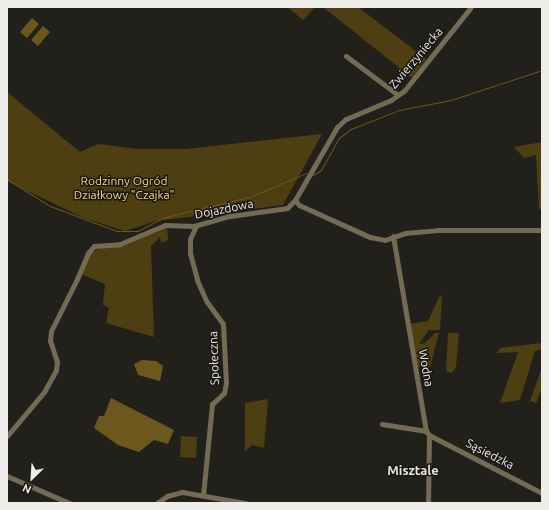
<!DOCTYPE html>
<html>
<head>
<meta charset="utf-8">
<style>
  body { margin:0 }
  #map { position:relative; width:549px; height:510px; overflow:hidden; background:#22201b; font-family:Ubuntu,sans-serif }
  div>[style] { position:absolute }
  .green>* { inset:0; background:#4e3f13 }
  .water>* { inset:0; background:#6c571c }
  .stream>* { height:1px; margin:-0.5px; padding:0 0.5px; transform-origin:0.5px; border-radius:0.5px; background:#6c571c }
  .minor>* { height:5px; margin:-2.5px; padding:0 2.5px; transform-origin:2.5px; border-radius:2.5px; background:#746b54 }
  span { translate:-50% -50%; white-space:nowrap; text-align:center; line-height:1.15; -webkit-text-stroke:3px #191712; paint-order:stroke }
  .street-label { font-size:12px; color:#eeede9 }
  .park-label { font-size:12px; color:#f9d883 }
  .neighbourhood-label { font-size:13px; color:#e7e4dd; font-weight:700 }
  .frame { position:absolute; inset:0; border:8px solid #eeede9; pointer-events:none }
  .north { position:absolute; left:12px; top:458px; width:40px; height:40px; -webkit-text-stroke:3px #191712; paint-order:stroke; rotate:205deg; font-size:11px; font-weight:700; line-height:16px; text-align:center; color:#eeede9 }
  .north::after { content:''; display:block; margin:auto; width:14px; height:18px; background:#eeede9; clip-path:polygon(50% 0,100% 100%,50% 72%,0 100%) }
</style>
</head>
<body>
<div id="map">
  <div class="green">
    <div style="clip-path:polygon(287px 7px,315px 7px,303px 20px)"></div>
    <div style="clip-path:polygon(323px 7px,358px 7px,426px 59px,412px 78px)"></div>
    <div style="clip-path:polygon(7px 92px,80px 152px,98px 144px,137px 149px,186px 149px,322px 134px,283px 205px,156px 221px,125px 231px,84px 218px,7px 181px)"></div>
    <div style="clip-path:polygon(542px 142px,542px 209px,539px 209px,536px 155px,524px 158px,514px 147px)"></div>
    <div style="clip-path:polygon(167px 227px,168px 240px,161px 243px,160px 237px,151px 246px,154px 337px,106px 323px,109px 308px,103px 305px,105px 284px,81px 274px,91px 253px,103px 247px,126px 245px)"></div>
    <div style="clip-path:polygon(440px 295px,442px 296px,440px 330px,429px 330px,419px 344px,425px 343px,435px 333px,439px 333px,430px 367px,418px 367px,409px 324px,428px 321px)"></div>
    <div style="clip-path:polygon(448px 333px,459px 333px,456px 367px,452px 373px,446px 371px)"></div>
    <div style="clip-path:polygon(542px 343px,542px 349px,535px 351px,520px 400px,500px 403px,518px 352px,497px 353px,500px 348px)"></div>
    <div style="clip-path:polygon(542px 367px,542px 388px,536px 403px,530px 401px)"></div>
    <div style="clip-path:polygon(268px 399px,264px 448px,252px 445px,245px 451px,245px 403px)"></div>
    <div style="clip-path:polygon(181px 436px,197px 437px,196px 458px,180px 457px)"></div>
  </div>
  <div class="water">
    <div style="clip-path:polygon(32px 18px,39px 24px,27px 38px,20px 32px)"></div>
    <div style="clip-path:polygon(43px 26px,50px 32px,38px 46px,31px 40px)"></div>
    <div style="clip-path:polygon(142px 360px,156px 361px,163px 366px,160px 381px,138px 375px,134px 364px)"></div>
    <div style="clip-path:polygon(111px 398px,174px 430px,168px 444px,154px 440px,139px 452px,118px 445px,94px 428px,99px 416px,104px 416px)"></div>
  </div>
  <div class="stream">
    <div style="left:313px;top:175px;width:9px;rotate:-32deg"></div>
    <div style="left:321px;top:170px;width:37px;rotate:-61deg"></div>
    <div style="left:339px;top:138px;width:15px;rotate:-37deg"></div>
    <div style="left:351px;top:129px;width:52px;rotate:-21.6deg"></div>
    <div style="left:399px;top:110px;width:53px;rotate:-10.9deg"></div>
    <div style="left:451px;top:100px;width:96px;rotate:-18.2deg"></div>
    <div style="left:7px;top:179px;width:51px;rotate:32.1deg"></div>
    <div style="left:50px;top:206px;width:72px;rotate:20.5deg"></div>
    <div style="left:117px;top:231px;width:21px"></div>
    <div style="left:138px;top:231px;width:27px;rotate:-28deg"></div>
    <div style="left:162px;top:218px;width:93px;rotate:-13.7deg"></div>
    <div style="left:252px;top:196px;width:59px;rotate:-23.1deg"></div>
  </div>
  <div class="minor">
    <div style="left:346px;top:56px;width:65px;rotate:36.9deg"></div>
    <div style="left:295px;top:200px;width:84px;rotate:-60.1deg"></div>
    <div style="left:337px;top:127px;width:12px;rotate:-42deg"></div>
    <div style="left:346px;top:119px;width:49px;rotate:-22.9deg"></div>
    <div style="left:391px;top:100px;width:16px;rotate:-35deg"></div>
    <div style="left:404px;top:91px;width:107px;rotate:-51.4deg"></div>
    <div style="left:196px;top:226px;width:14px;rotate:115deg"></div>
    <div style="left:190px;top:239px;width:14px;rotate:90deg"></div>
    <div style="left:190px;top:253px;width:28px;rotate:75deg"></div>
    <div style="left:197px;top:280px;width:24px;rotate:66deg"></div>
    <div style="left:207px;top:302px;width:27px;rotate:54deg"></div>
    <div style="left:223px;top:324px;width:59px;rotate:87.1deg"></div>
    <div style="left:226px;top:383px;width:10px;rotate:101deg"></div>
    <div style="left:224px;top:393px;width:16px;rotate:137deg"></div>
    <div style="left:212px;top:404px;width:91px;rotate:95.6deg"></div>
    <div style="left:393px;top:236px;width:198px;rotate:80.4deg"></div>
    <div style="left:426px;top:431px;width:5px;rotate:53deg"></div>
    <div style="left:429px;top:435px;width:68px;rotate:90.8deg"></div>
    <div style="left:382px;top:424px;width:45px;rotate:9deg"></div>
    <div style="left:429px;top:435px;width:127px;rotate:27.2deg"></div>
    <div style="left:7px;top:436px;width:57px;rotate:-49.9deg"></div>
    <div style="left:44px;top:392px;width:25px;rotate:-61deg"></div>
    <div style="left:56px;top:370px;width:8px;rotate:-83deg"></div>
    <div style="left:57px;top:362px;width:22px;rotate:-108deg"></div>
    <div style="left:50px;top:341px;width:10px;rotate:-84deg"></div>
    <div style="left:51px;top:331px;width:58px;rotate:-63.4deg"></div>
    <div style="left:77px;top:279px;width:28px;rotate:-67deg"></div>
    <div style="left:88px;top:253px;width:9px;rotate:-49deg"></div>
    <div style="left:94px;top:246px;width:26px;rotate:-4deg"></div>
    <div style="left:120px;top:244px;width:49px;rotate:-22.9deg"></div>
    <div style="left:165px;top:225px;width:29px;rotate:2deg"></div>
    <div style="left:194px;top:226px;width:37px;rotate:-16deg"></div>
    <div style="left:230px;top:216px;width:58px;rotate:-8deg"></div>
    <div style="left:287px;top:208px;width:11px;rotate:-45deg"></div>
    <div style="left:295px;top:200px;width:6px;rotate:51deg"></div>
    <div style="left:299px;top:205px;width:78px;rotate:24.3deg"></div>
    <div style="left:370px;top:237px;width:15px;rotate:11deg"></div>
    <div style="left:385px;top:240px;width:21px;rotate:-19deg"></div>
    <div style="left:405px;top:233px;width:33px;rotate:-5deg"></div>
    <div style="left:438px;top:230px;width:104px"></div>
    <div style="left:7px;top:476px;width:68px;rotate:23.5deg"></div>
    <div style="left:157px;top:503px;width:12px;rotate:-35deg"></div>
    <div style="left:167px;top:496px;width:16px;rotate:-15deg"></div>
    <div style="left:182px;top:492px;width:64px;rotate:9.9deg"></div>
  </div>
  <div class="street-label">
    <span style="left:416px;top:58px;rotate:-50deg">Zwierzyniecka</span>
    <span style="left:224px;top:209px;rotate:-11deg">Dojazdowa</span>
    <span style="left:214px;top:358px;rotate:-92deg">Społeczna</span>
    <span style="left:426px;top:368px;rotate:80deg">Wodna</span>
    <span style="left:490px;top:454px;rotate:27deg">Sąsiedzka</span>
  </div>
  <div class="park-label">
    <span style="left:124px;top:188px">Rodzinny Ogród<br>Działkowy "Czajka"</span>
  </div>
  <div class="neighbourhood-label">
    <span style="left:413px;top:470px">Misztale</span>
  </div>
  <div class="frame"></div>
  <div class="north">N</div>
</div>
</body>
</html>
